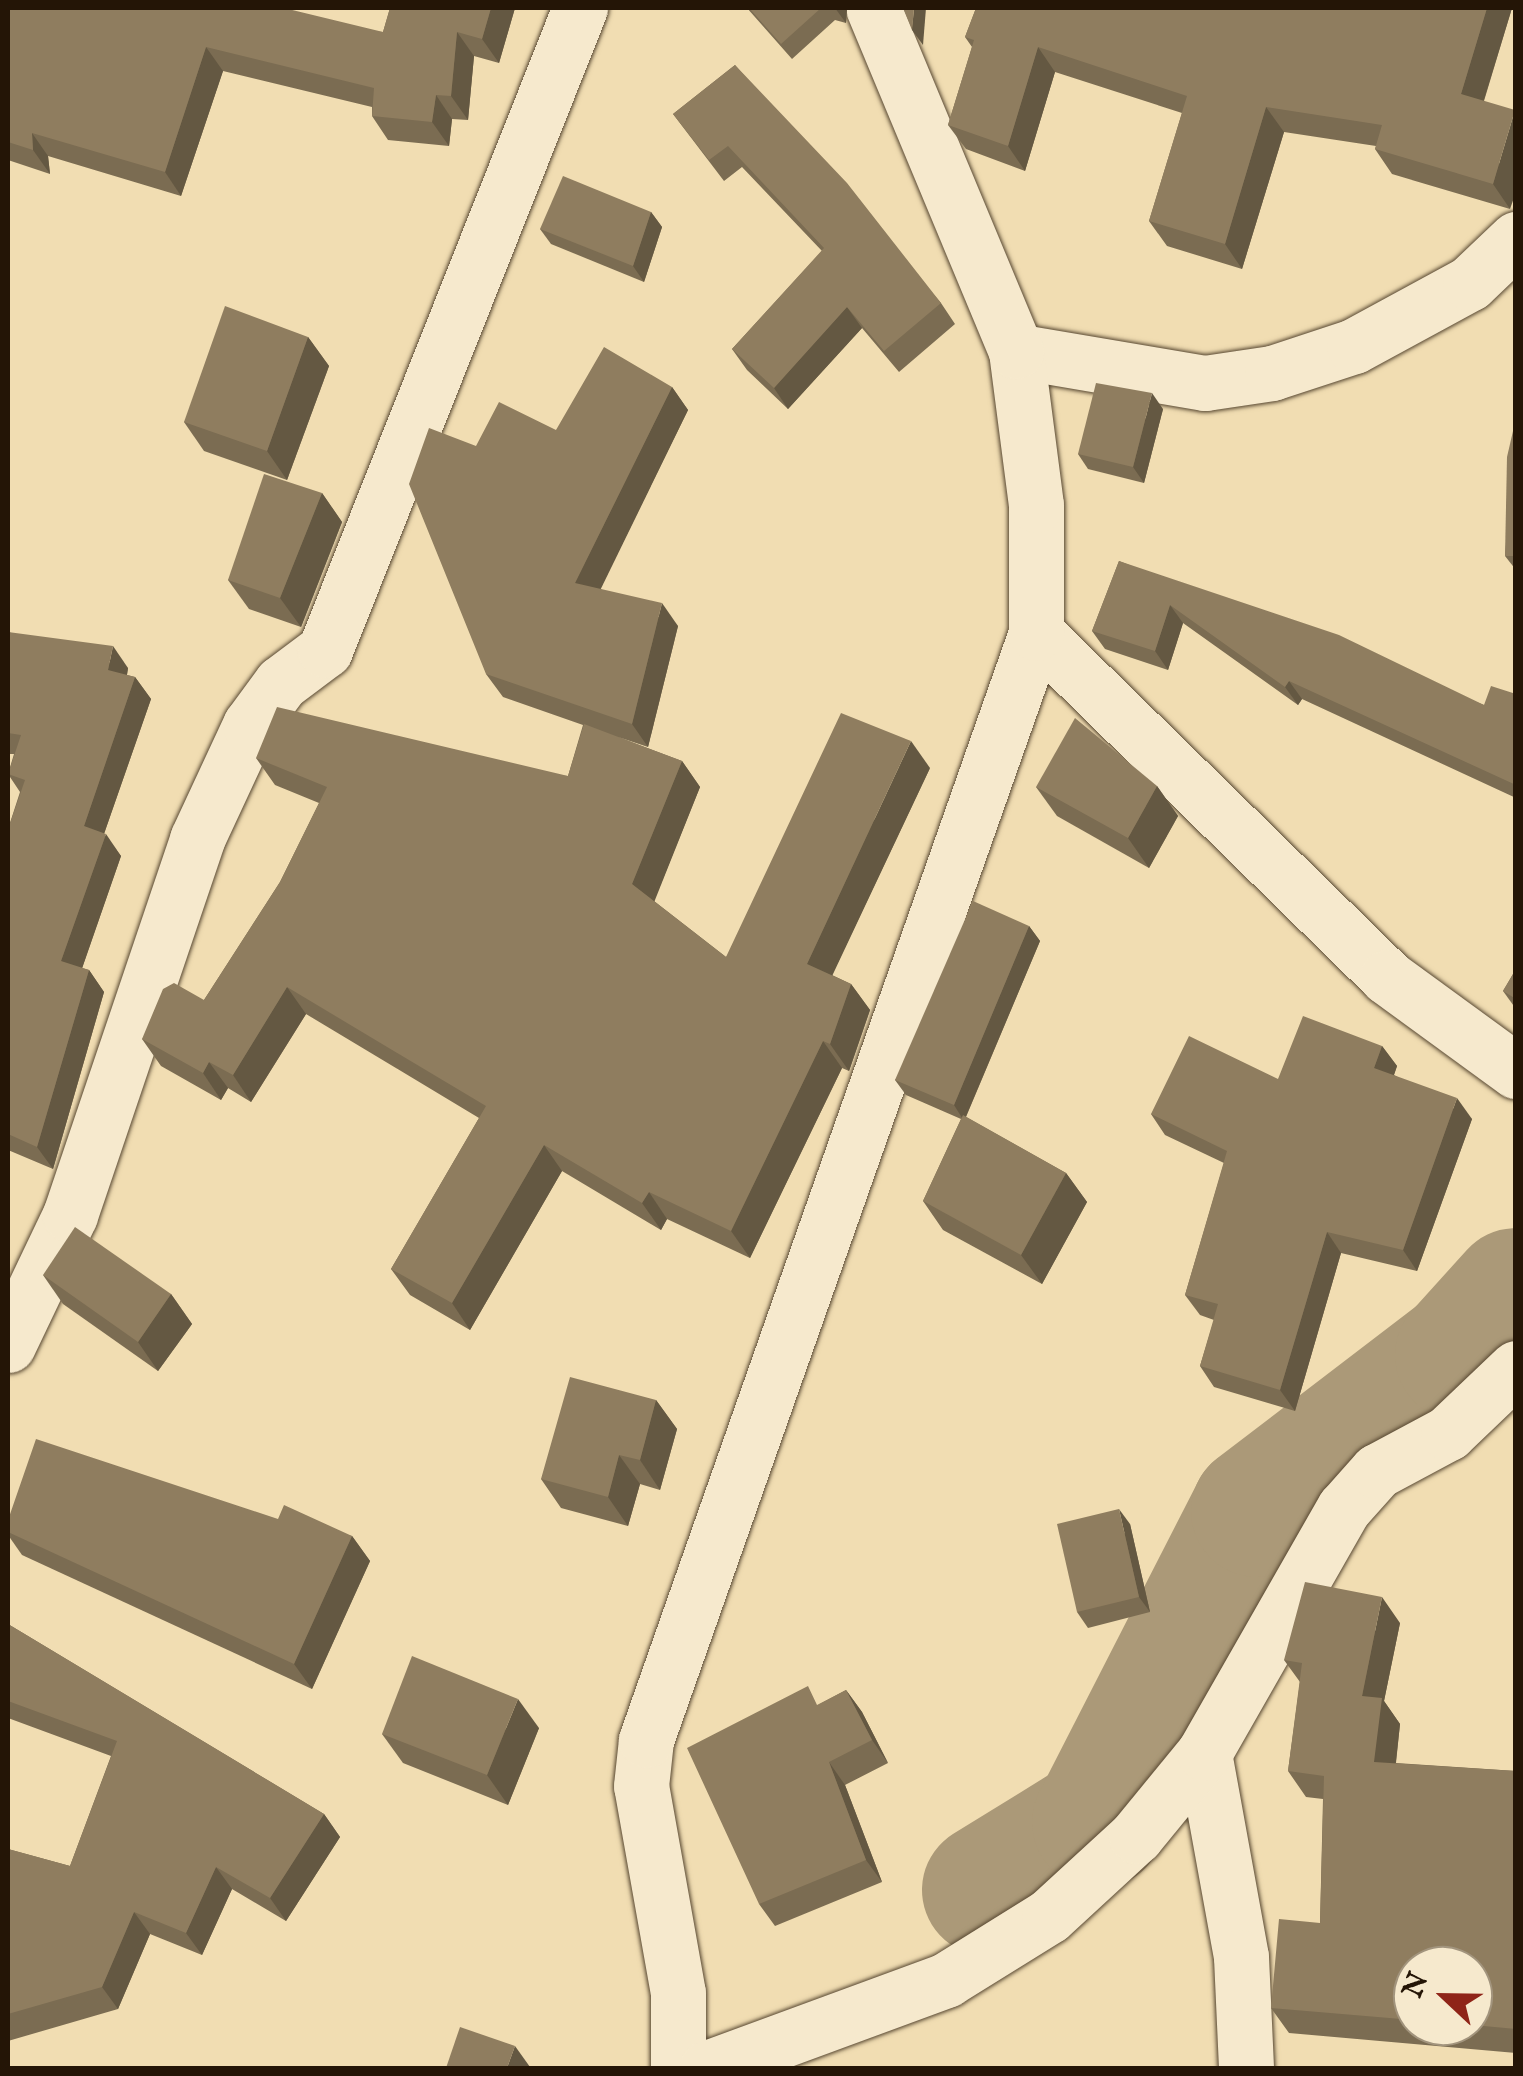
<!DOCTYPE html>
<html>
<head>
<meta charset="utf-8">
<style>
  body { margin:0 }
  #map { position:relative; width:1523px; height:2076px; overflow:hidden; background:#f1ddb2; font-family:"IM FELL English",serif }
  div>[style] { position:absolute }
  .river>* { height:132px; margin:-66px; padding:0 66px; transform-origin:66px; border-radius:66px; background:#ab9978 }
  .roads { filter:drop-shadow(0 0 2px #574731) drop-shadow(0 0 2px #574731) }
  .minor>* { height:55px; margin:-27.5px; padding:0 27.5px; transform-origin:27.5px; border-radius:27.5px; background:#f6e9cd }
  .wall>* { inset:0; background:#7b6c52 }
  .shaded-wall>* { inset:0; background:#645842 }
  .building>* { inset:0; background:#8f7d5f }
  span { translate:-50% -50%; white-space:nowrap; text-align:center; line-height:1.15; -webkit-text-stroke:8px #f6e9cd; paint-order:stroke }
  .frame { position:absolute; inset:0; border:10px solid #241506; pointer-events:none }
  .north { position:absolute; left:1393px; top:1946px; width:100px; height:100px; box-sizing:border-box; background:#f6e9cd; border:2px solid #a2947d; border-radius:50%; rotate:292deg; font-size:28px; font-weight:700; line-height:40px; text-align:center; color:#241506 }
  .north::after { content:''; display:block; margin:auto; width:35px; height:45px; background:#8f2418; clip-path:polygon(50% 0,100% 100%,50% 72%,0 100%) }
</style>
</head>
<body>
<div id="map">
  <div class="river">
    <div style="left:988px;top:1890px;width:129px;rotate:-31.7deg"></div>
    <div style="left:1098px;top:1822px;width:349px;rotate:-62.9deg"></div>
    <div style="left:1257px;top:1511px;width:257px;rotate:-37.4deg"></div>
    <div style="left:1461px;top:1355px;width:82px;rotate:-48deg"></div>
  </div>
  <div class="roads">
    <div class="minor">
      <div style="left:1016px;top:351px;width:192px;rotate:9.6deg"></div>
      <div style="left:1205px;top:383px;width:68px;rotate:-8.5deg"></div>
      <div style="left:1272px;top:373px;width:86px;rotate:-18.2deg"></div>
      <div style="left:1354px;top:346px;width:132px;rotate:-28.5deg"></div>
      <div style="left:1470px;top:283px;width:64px;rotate:-43.7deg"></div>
      <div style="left:1036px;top:633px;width:491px;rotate:44.4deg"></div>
      <div style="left:1387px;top:977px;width:160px;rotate:36.1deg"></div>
      <div style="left:8px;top:1345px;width:144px;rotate:-64.5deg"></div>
      <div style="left:70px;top:1215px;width:397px;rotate:-71.3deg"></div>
      <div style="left:197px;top:839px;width:126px;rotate:-65.1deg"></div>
      <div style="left:250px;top:725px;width:52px;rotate:-53.6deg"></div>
      <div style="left:281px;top:683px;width:55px;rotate:-36.9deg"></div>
      <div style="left:325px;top:650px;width:691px;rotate:-68.34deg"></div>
      <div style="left:1204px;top:1753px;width:207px;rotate:79.7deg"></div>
      <div style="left:1241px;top:1957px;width:111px;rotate:87.4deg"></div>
      <div style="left:678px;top:2068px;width:75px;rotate:-90deg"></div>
      <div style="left:678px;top:1993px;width:210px;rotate:-100.1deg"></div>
      <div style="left:641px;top:1786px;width:46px;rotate:-83.8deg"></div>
      <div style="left:646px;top:1740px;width:1174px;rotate:-70.59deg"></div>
      <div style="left:1036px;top:633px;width:128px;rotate:-90deg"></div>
      <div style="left:1036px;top:505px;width:155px;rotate:-97.4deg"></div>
      <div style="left:1016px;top:351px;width:372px;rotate:-112.6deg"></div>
      <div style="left:707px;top:2068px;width:255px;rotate:-20.2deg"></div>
      <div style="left:946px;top:1980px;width:121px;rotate:-31.9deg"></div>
      <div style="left:1049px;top:1916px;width:118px;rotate:-42.6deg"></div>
      <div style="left:1136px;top:1836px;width:107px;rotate:-50.7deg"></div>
      <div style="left:1204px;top:1753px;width:282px;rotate:-60.3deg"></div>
      <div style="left:1344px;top:1508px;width:50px;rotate:-48.3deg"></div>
      <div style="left:1377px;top:1471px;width:81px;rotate:-28.2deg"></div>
      <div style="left:1448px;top:1433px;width:94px;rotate:-43.7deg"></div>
    </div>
  </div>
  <div class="wall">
    <div style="clip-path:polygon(8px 8px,383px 32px,390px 8px,515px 8px,499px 63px,474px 56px,468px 120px,452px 119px,449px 146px,388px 140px,372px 116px,372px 107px,223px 71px,181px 196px,48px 156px,50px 174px,8px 160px)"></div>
    <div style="clip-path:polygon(747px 8px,847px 8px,846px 23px,835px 20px,792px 59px)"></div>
    <div style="clip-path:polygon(976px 8px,1512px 8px,1484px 101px,1510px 209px,1392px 174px,1375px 149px,1376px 146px,1284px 132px,1242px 269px,1167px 246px,1149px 221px,1182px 113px,1055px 72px,1025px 171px,966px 149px,948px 125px,972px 47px,965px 37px)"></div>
    <div style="clip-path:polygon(735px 65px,941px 303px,955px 324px,899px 372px,862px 328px,788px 409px,747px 370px,732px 349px,822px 251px,742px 167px,724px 181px,673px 114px)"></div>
    <div style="clip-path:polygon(651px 212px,662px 227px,644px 282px,551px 244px,540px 229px)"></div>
    <div style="clip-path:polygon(308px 337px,329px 366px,287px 480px,204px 451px,184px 422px)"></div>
    <div style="clip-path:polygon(672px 387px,688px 410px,600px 589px,678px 626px,648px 747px,618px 737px,682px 761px,700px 787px,654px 901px,726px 957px,930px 768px,832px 975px,851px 984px,870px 1010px,849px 1071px,842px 1068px,750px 1258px,667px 1219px,661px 1230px,562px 1171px,470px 1330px,410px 1295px,391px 1269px,479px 1118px,306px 1014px,251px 1102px,228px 1088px,221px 1100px,161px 1066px,142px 1039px,204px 1000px,280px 882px,319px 803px,275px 785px,256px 758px,568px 776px,583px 725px,503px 697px,486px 674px,476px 446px,556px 430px)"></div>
    <div style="clip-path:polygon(1163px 409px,1144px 483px,1088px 469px,1078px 454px)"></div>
    <div style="clip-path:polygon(1516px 418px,1516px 570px,1505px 556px)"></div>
    <div style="clip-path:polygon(322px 493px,342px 522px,301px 627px,249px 609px,228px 580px)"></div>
    <div style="clip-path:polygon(1119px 561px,1484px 705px,1516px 694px,1516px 798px,1302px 699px,1298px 705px,1183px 623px,1168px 670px,1105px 649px,1092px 631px)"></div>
    <div style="clip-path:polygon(8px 632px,128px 668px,127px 675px,135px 677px,151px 699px,104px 834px,121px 856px,82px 968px,89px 970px,104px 992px,53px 1169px,8px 1150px,8px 829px,20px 792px,8px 774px,14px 754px,8px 754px)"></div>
    <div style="clip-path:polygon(1157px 786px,1178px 816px,1149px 868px,1057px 816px,1036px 787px)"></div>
    <div style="clip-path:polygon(1029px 926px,1040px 941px,966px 1117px,1066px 1173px,1087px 1202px,1042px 1284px,943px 1230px,923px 1201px,961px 1119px,906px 1095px,895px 1080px)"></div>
    <div style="clip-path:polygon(1516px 969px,1516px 1009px,1503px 991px)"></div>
    <div style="clip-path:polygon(1382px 1046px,1397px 1066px,1394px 1075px,1472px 1119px,1417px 1271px,1341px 1253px,1295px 1411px,1214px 1387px,1200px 1366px,1214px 1320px,1200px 1315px,1185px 1295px,1224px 1163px,1165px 1135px,1151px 1114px,1278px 1079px)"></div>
    <div style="clip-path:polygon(43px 1275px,171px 1294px,192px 1324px,158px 1371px,63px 1304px)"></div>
    <div style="clip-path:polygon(656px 1400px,677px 1429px,660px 1490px,640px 1484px,628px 1526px,561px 1508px,541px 1479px)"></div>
    <div style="clip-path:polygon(278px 1519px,352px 1536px,370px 1561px,312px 1689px,22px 1555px,8px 1535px,8px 1520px)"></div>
    <div style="clip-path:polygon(1130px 1524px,1150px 1612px,1088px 1628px,1077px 1612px)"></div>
    <div style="clip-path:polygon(evenodd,1400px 1623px,1384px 1701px,1400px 1724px,1396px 1763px,1516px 1771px,1516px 2053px,1289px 2033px,1271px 2008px,1320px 1923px,1323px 1799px,1306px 1797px,1288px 1771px,1300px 1682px,1284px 1660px,1400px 1623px,1413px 1966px,1473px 2026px,1413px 2026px,1413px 1966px)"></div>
    <div style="clip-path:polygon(8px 1624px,324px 1814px,340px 1837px,286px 1921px,232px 1889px,202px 1955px,150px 1934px,118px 2009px,8px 2041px,8px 1849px,70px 1866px,111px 1756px,8px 1718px)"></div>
    <div style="clip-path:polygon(846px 1690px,862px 1712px,888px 1763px,845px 1785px,882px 1882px,775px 1926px,759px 1904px,820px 1704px)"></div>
    <div style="clip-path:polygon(539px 1728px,508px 1805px,403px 1763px,382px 1734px)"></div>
  </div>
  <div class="shaded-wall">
    <div style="clip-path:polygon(491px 8px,515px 8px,499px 63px,482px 39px)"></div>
    <div style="clip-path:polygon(835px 8px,847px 8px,846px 23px)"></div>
    <div style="clip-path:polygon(914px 8px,926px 8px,923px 45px,912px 30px)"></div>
    <div style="clip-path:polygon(1487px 8px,1512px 8px,1478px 119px,1461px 94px)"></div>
    <div style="clip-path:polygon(457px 32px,474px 56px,468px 120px,451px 96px)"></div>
    <div style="clip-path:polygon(206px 47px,223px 71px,181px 196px,165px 172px)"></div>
    <div style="clip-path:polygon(1038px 47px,1055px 72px,1025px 171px,1008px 146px)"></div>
    <div style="clip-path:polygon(436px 95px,452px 119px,449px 146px,432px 122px)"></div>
    <div style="clip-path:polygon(1266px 107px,1284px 132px,1242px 269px,1225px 244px)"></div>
    <div style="clip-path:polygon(1515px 110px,1516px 192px,1510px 209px,1493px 184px)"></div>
    <div style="clip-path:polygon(32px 133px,48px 156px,50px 174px,33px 150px)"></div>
    <div style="clip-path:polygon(651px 212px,662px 227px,644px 282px,633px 266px)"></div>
    <div style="clip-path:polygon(847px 307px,862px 328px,788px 409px,774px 388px)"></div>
    <div style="clip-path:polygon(308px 337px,329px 366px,287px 480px,267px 451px)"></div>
    <div style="clip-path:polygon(672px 387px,688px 410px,592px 607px,575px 583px)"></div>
    <div style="clip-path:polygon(1152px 393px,1163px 409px,1144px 483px,1133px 467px)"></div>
    <div style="clip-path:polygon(322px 493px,342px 522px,301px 627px,280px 598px)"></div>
    <div style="clip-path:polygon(662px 603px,678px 626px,648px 747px,632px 724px)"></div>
    <div style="clip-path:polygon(1170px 605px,1183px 623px,1168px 670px,1155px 651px)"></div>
    <div style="clip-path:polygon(113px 646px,128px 668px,124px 692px,108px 670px)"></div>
    <div style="clip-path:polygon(135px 677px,151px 699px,99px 848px,84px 826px)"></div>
    <div style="clip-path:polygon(1289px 681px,1302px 699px,1298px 705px,1285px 687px)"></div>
    <div style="clip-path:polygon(911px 741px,930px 768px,825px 991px,807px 964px)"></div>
    <div style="clip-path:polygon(682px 761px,700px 787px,651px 910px,632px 884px)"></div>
    <div style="clip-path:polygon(1157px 786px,1178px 816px,1149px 868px,1128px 838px)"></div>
    <div style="clip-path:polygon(106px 834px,121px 856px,77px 983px,61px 961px)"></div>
    <div style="clip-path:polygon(1029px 926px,1040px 941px,964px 1121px,954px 1105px)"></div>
    <div style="clip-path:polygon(89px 970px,104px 992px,53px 1169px,37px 1147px)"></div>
    <div style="clip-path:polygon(851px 984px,870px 1010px,849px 1071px,830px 1044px)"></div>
    <div style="clip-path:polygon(287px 987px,306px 1014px,251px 1102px,233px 1075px)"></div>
    <div style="clip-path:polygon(823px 1041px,842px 1068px,750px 1258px,731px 1231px)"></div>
    <div style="clip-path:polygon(1382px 1046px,1397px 1066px,1389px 1089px,1374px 1068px)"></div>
    <div style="clip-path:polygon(209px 1062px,228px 1088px,221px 1100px,203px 1073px)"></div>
    <div style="clip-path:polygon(1457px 1098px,1472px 1119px,1417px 1271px,1403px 1250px)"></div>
    <div style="clip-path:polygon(544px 1145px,562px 1171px,470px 1330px,452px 1303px)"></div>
    <div style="clip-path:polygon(1066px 1173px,1087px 1202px,1042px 1284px,1021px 1255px)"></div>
    <div style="clip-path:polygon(649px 1192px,667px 1219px,661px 1230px,642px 1203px)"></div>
    <div style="clip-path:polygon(1327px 1232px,1341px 1253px,1295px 1411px,1280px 1390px)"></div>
    <div style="clip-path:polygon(171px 1294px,192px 1324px,158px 1371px,138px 1342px)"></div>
    <div style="clip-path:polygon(656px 1400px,677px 1429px,660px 1490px,640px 1460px)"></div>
    <div style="clip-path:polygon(619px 1455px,640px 1484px,628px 1526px,608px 1497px)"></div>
    <div style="clip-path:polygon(1119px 1509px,1130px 1524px,1150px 1612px,1139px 1597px)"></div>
    <div style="clip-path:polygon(352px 1536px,370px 1561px,312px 1689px,294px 1664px)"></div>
    <div style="clip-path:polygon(1382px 1597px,1400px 1623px,1384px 1701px,1400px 1724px,1393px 1788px,1374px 1762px,1362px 1696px)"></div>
    <div style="clip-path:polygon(846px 1690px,862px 1712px,888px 1763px,872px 1740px)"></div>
    <div style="clip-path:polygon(518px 1699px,539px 1728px,508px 1805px,487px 1775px)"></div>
    <div style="clip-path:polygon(829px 1762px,845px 1785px,882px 1882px,866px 1860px)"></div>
    <div style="clip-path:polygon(324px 1814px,340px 1837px,286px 1921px,270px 1898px)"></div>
    <div style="clip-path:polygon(216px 1867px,232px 1889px,202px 1955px,186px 1933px)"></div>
    <div style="clip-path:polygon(134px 1912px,150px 1934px,118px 2009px,102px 1987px)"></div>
    <div style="clip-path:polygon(515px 2046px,530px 2067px,530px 2068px,507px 2068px)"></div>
  </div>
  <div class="building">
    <div style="clip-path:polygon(8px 8px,284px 8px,383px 32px,390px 8px,491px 8px,482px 39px,457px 32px,451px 96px,436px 95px,432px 122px,372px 116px,374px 88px,206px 47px,165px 172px,32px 133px,33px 150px,8px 142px)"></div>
    <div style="clip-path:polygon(749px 8px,821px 8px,781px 44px)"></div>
    <div style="clip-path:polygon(903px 8px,914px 8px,912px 30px)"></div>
    <div style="clip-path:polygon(976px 8px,1487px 8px,1461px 94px,1515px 110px,1493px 184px,1375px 149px,1382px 125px,1266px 107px,1225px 244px,1149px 221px,1187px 96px,1038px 47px,1008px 146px,948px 125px,974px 40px,965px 37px)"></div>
    <div style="clip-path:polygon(735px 65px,847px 183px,941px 303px,884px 351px,847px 307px,774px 388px,732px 349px,824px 248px,728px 146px,709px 160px,673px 114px)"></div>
    <div style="clip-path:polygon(563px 176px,651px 212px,633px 266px,540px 229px)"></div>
    <div style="clip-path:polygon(225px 306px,308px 337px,267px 451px,184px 422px)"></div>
    <div style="clip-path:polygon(604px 347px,672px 387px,575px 583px,662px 603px,632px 724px,486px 674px,409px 484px,429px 428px,476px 446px,499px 402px,556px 430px)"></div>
    <div style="clip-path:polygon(1096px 383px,1152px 393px,1133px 467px,1078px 454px)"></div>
    <div style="clip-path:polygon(1516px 418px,1516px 556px,1505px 556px,1507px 457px)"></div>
    <div style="clip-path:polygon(264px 474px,322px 493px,280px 598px,228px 580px)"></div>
    <div style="clip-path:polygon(1119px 561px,1339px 635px,1484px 705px,1491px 686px,1516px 694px,1516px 785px,1289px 681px,1285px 687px,1170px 605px,1155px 651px,1092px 631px)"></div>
    <div style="clip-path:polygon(8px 632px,113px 646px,108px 670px,135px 677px,84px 826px,106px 834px,61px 961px,89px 970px,37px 1147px,8px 1134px,8px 829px,25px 780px,8px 774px,21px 735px,8px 733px)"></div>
    <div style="clip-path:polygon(277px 707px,568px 776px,584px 724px,682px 761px,632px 884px,726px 957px,841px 713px,911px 741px,807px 964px,851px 984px,830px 1044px,823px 1041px,731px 1231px,649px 1192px,642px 1203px,544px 1145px,452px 1303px,391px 1269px,486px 1106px,287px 987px,233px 1075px,209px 1062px,203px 1073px,142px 1039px,163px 989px,174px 983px,204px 1000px,280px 882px,327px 787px,256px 758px)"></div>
    <div style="clip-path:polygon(1075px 718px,1157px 786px,1128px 838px,1036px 787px)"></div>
    <div style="clip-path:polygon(973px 901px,1029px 926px,954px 1105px,895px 1080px)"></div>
    <div style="clip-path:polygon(1516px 969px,1516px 999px,1503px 991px)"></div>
    <div style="clip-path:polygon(1303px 1016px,1382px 1046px,1374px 1068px,1457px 1098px,1403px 1250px,1327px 1232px,1280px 1390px,1200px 1366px,1218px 1304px,1185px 1295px,1227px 1151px,1151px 1114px,1189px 1036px,1278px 1079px)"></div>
    <div style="clip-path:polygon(963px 1115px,1066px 1173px,1021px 1255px,923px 1201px)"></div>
    <div style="clip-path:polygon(75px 1227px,171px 1294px,138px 1342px,43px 1275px)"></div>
    <div style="clip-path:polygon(570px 1377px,656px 1400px,640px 1460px,619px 1455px,608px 1497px,541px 1479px)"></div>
    <div style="clip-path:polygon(36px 1439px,278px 1519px,284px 1505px,352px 1536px,294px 1664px,8px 1532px,8px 1520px)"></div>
    <div style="clip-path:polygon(1119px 1509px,1139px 1597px,1077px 1612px,1057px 1524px)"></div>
    <div style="clip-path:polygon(1305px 1582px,1382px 1597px,1362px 1696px,1382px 1698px,1374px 1762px,1516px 1771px,1516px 2029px,1473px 2025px,1473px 1966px,1413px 1966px,1413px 2020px,1271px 2008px,1279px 1919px,1320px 1923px,1324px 1776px,1288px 1771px,1302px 1663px,1284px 1660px)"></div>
    <div style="clip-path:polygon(8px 1624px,324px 1814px,270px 1898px,216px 1867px,186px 1933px,134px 1912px,102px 1987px,8px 2014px,8px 1849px,70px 1866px,117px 1741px,8px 1701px)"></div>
    <div style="clip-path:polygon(412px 1656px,518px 1699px,487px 1775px,382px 1734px)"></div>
    <div style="clip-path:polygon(808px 1686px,817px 1705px,846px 1690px,872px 1740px,829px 1762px,866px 1860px,759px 1904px,687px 1748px)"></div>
    <div style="clip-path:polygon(460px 2027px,515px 2046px,507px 2068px,446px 2068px)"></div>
  </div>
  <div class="frame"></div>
  <div class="north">N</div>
</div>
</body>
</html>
